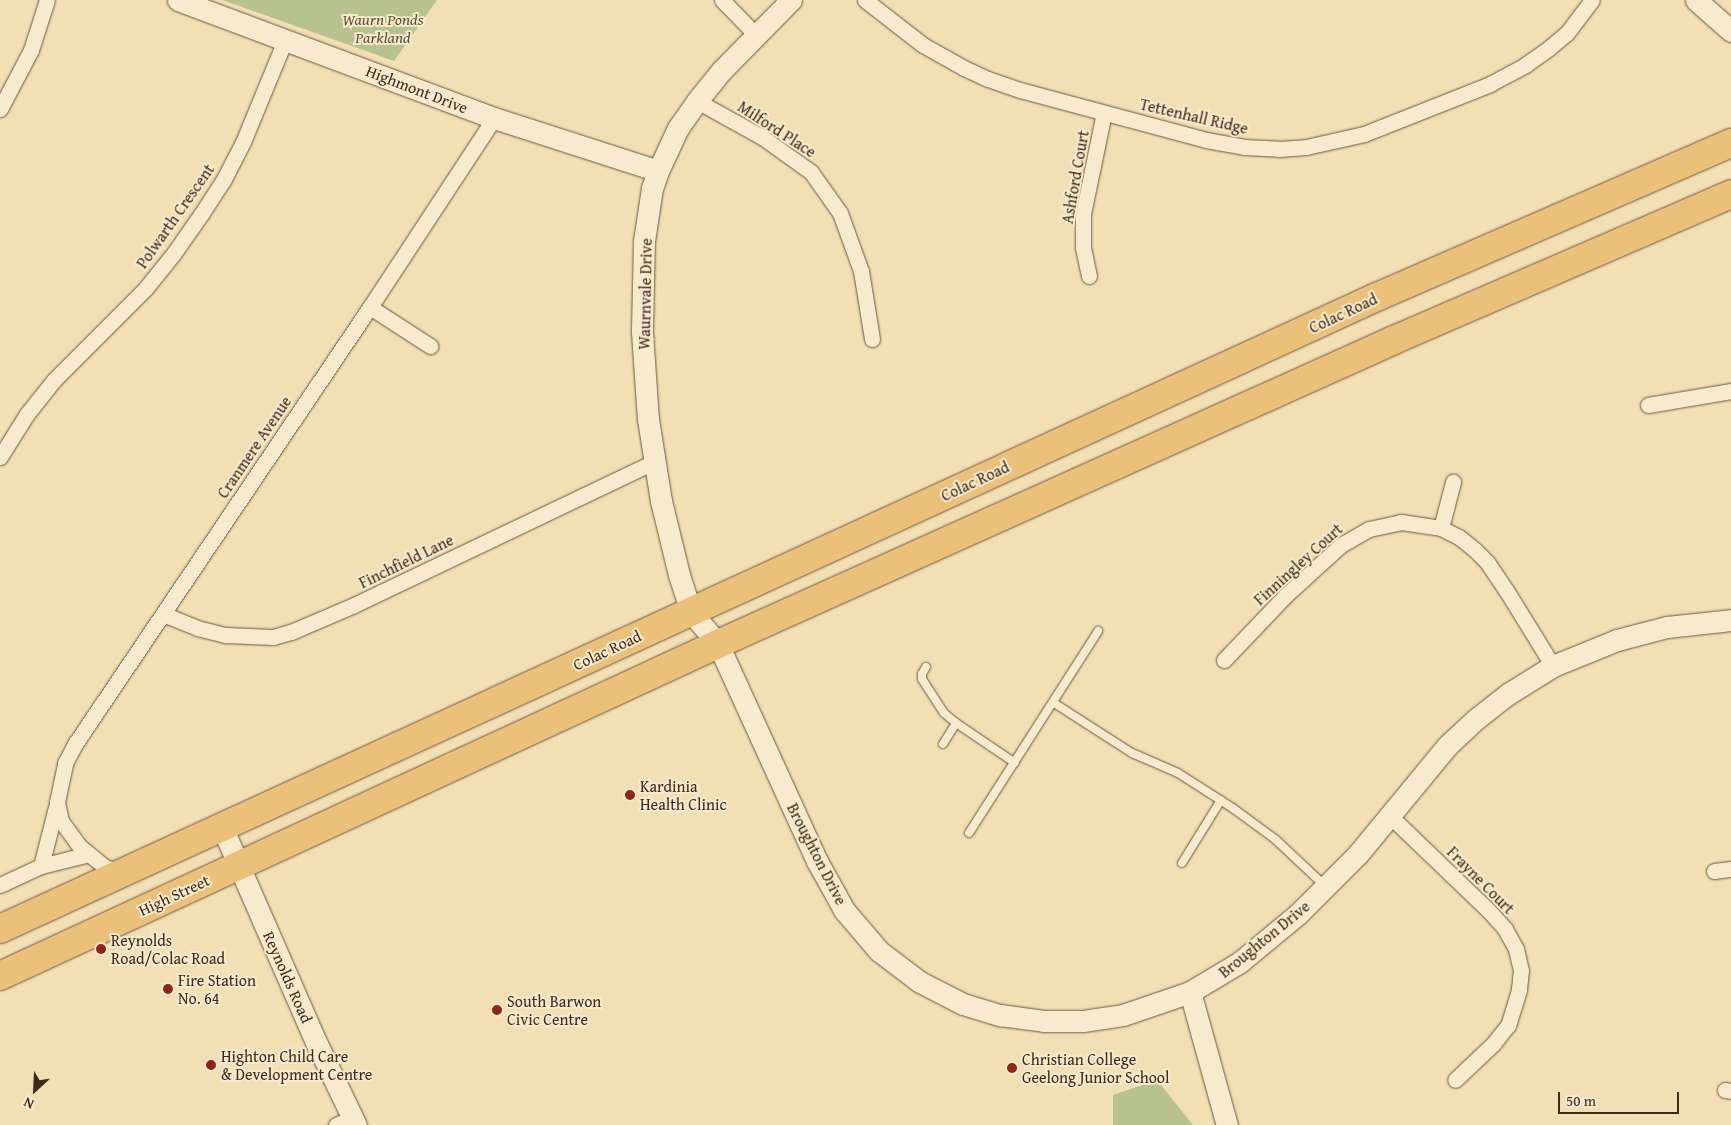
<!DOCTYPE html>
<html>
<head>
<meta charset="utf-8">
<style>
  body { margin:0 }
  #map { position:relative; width:1731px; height:1125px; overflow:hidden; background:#f3dfb4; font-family:"Gentium Book Plus",serif }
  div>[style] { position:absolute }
  .green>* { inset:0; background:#b8c28f }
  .roads { filter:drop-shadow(0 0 1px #6d5740) drop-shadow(0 0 1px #6d5740) }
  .lane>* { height:8px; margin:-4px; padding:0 4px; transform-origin:4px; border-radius:4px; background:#f7eace }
  .street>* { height:15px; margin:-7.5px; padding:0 7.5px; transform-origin:7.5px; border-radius:7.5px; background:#f7eace }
  .secondary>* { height:21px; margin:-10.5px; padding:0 10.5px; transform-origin:10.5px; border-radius:10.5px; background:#f7eace }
  .highway>* { height:28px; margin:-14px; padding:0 14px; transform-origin:14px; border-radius:14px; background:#eac07a }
  .dots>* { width:14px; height:14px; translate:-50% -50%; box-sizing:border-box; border:2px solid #f7eace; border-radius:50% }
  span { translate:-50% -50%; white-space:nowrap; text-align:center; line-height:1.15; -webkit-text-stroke:4px #f7eace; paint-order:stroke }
  .park-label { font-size:16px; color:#5e5037; font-style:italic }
  .street-label { font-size:16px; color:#402a1a }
  .poi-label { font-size:16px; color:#402a1a }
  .left { translate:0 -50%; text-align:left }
  .north { position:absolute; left:10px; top:1065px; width:50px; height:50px; -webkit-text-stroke:4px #f7eace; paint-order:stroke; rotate:205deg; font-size:14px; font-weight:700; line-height:20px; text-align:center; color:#402a1a }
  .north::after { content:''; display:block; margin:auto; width:18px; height:22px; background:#402a1a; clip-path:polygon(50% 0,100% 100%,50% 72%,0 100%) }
  .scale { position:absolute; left:1558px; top:1092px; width:121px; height:22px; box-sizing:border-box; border:2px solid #402a1a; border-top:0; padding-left:6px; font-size:15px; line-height:18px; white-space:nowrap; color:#402a1a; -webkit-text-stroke:4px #f7eace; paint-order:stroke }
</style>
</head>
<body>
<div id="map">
  <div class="green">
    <div style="clip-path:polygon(222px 0,437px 0,394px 61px)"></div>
    <div style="clip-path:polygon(1157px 1080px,1193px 1125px,1113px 1125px,1113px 1095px)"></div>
  </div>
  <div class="roads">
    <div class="lane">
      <div style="left:926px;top:667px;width:8px;rotate:120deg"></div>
      <div style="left:922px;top:674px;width:5px;rotate:90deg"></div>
      <div style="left:922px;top:679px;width:40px;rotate:57.1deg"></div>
      <div style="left:944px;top:713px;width:16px;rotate:40deg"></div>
      <div style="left:956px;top:723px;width:71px;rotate:34.1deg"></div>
      <div style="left:1054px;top:703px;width:93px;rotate:32.7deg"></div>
      <div style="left:1132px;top:753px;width:50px;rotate:23.5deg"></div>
      <div style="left:1178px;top:773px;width:67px;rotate:32.7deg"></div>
      <div style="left:1234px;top:809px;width:51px;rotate:36.2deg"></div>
      <div style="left:1275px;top:839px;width:69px;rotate:43.2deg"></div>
      <div style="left:943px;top:744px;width:25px;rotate:-58deg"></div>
      <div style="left:969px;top:833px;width:240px;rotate:-57.4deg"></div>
      <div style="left:1182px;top:863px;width:74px;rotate:-58.2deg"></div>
    </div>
    <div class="street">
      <div style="left:722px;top:0;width:49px;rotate:45.8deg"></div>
      <div style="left:865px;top:0;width:73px;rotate:37.8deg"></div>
      <div style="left:923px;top:45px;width:47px;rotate:29.3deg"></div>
      <div style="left:964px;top:68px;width:26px;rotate:25deg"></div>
      <div style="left:988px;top:79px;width:34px;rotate:19deg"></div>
      <div style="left:1020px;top:90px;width:193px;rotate:15deg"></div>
      <div style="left:1206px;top:140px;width:39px;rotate:10deg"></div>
      <div style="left:1244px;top:147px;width:35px;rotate:3deg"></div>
      <div style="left:1279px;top:149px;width:27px;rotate:-4deg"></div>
      <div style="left:1306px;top:147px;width:59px;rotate:-12.6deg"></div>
      <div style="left:1364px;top:134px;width:136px;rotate:-21.6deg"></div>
      <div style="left:1490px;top:84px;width:40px;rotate:-28deg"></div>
      <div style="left:1525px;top:65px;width:29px;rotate:-35deg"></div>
      <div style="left:1549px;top:48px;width:23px;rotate:-40deg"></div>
      <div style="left:1567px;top:33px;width:41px;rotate:-52.9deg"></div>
      <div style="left:697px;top:101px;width:74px;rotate:29deg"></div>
      <div style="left:762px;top:137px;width:60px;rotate:35.5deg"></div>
      <div style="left:811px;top:172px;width:50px;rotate:54.7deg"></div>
      <div style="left:840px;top:213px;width:62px;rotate:70.1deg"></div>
      <div style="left:861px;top:271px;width:69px;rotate:80.8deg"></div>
      <div style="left:0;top:109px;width:67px;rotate:-62.3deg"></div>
      <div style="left:31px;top:50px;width:52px;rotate:-72.3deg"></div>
      <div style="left:1089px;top:276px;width:29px;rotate:-102deg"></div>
      <div style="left:1083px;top:248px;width:34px;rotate:-90deg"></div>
      <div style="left:1083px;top:214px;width:103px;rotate:-78.3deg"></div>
      <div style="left:370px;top:307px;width:72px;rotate:33deg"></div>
      <div style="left:1648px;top:405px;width:84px;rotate:-9.6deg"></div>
      <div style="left:0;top:457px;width:51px;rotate:-57.9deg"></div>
      <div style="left:27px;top:414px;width:43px;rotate:-51.5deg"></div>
      <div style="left:54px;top:380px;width:129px;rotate:-45deg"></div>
      <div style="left:145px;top:289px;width:46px;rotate:-51.1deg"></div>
      <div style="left:174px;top:253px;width:49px;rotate:-55deg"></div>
      <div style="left:202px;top:213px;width:38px;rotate:-57deg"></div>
      <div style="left:223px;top:181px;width:44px;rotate:-62.9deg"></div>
      <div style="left:243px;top:142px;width:110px;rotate:-67.6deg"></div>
      <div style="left:1441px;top:528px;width:48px;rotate:-75.4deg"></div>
      <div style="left:163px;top:614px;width:37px;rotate:22deg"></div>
      <div style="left:197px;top:628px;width:30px;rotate:14deg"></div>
      <div style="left:226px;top:635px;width:47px;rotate:2.4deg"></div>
      <div style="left:273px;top:637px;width:19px;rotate:-16deg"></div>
      <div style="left:291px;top:632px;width:69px;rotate:-23.2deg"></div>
      <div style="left:354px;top:605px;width:332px;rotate:-25.5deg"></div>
      <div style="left:1224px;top:660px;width:90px;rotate:-46.4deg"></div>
      <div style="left:1286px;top:595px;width:74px;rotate:-42.3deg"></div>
      <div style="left:1341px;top:545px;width:32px;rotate:-30deg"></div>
      <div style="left:1369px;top:529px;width:33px;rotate:-12deg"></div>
      <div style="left:1401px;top:522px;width:40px;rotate:8.5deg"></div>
      <div style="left:1441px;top:528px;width:20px;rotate:27deg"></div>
      <div style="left:1459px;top:537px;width:21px;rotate:39deg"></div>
      <div style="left:1475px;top:550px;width:17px;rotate:45deg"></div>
      <div style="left:1487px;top:562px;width:34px;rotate:56deg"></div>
      <div style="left:1506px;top:590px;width:89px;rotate:58.3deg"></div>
      <div style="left:1390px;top:816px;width:137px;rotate:43.8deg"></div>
      <div style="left:1489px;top:911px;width:24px;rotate:48deg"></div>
      <div style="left:1505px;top:929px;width:23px;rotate:61deg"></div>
      <div style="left:1516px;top:949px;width:22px;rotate:77deg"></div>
      <div style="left:1521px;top:970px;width:20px;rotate:96deg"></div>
      <div style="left:1519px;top:990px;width:37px;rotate:107deg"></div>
      <div style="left:1508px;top:1025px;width:24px;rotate:128deg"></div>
      <div style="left:1493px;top:1044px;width:52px;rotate:136.5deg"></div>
      <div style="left:41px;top:866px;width:61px;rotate:-75.7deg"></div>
      <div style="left:1714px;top:871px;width:17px;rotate:-7deg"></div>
      <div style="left:122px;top:872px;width:18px;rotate:-164deg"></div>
      <div style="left:105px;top:867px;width:32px;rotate:-141deg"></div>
      <div style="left:80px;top:847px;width:32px;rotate:-126deg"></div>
      <div style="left:61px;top:821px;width:19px;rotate:-102deg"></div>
      <div style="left:57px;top:802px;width:40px;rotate:-78deg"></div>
      <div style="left:65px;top:763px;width:21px;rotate:-62deg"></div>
      <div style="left:75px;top:744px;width:527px;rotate:-55.98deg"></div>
      <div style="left:370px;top:307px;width:226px;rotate:-56.7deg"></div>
      <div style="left:0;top:885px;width:45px;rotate:-24.9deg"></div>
      <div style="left:41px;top:866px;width:49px;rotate:-14deg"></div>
      <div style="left:1725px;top:1090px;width:6px;rotate:9deg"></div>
      <div style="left:336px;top:1125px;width:17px;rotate:-24deg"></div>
    </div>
    <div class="secondary">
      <div style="left:178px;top:0;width:337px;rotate:20.5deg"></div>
      <div style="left:494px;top:118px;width:172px;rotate:17.9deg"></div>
      <div style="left:791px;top:0;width:98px;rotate:134.6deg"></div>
      <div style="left:722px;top:70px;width:40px;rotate:129deg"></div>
      <div style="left:697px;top:101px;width:33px;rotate:125deg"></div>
      <div style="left:678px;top:128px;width:47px;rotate:114.9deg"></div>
      <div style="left:658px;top:171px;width:18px;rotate:109deg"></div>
      <div style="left:652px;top:188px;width:54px;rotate:98.6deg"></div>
      <div style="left:644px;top:241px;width:91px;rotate:91.3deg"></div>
      <div style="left:642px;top:332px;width:87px;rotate:86.1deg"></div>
      <div style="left:648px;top:419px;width:83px;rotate:81deg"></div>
      <div style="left:661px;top:501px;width:76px;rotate:76.3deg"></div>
      <div style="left:679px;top:575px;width:39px;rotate:72deg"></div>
      <div style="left:691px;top:612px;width:42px;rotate:49.8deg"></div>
      <div style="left:718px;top:644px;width:239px;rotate:65.5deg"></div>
      <div style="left:817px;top:861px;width:56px;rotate:61.1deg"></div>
      <div style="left:844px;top:910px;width:54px;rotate:49.5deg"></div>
      <div style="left:879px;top:951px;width:51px;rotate:37.1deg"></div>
      <div style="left:920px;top:982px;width:48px;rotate:27.1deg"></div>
      <div style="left:963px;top:1004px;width:39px;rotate:17deg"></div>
      <div style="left:1000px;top:1015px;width:44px;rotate:7.8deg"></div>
      <div style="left:1044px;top:1021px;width:39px"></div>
      <div style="left:1083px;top:1021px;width:40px;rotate:-8.5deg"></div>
      <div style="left:1123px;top:1015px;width:71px;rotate:-18.9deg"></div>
      <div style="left:1190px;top:992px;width:58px;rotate:-31deg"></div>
      <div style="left:1240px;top:962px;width:75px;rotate:-39.6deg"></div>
      <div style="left:1298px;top:914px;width:85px;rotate:-45deg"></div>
      <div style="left:1358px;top:854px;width:141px;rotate:-50.5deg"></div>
      <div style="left:1448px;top:745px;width:38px;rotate:-43deg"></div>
      <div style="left:1476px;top:719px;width:41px;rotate:-38deg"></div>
      <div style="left:1508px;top:694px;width:53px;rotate:-31.9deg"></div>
      <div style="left:1553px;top:666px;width:69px;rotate:-22.1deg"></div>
      <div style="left:1617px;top:640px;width:52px;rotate:-14.6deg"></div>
      <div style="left:1667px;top:627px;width:64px;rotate:-6.2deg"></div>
      <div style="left:1696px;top:0;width:47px;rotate:41.5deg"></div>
      <div style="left:222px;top:827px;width:237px;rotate:66.4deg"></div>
      <div style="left:317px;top:1044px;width:90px;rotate:64.3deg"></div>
      <div style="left:1190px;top:992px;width:138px;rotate:74.5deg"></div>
    </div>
    <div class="highway">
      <div style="left:0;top:929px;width:1517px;rotate:-24.66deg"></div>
      <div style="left:1379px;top:296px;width:384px;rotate:-23.5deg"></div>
      <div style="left:0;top:976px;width:791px;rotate:-24.82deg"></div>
      <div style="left:718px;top:644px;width:741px;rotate:-24.21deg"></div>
      <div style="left:1394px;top:340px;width:367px;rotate:-23.4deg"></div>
    </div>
  </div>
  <div class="dots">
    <div style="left:630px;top:795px;background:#8f2418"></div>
    <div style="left:101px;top:949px;background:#8f2418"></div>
    <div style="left:168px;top:989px;background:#8f2418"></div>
    <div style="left:497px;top:1010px;background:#8f2418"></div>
    <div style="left:211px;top:1065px;background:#8f2418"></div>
    <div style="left:1012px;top:1068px;background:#8f2418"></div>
  </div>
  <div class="park-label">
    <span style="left:383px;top:28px">Waurn Ponds<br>Parkland</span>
  </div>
  <div class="street-label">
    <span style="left:417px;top:89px;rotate:21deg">Highmont Drive</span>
    <span style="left:1194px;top:116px;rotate:13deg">Tettenhall Ridge</span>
    <span style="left:777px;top:129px;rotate:33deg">Milford Place</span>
    <span style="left:1075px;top:177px;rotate:-80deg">Ashford Court</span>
    <span style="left:175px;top:216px;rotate:-55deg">Polwarth Crescent</span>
    <span style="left:645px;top:294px;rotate:-89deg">Waurnvale Drive</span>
    <span style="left:1343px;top:313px;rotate:-25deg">Colac Road</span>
    <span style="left:254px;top:447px;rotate:-56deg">Cranmere Avenue</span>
    <span style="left:975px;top:481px;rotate:-25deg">Colac Road</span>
    <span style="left:406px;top:561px;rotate:-26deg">Finchfield Lane</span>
    <span style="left:1298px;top:564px;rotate:-42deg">Finningley Court</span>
    <span style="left:607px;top:650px;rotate:-25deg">Colac Road</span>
    <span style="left:817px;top:854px;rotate:63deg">Broughton Drive</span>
    <span style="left:1481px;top:880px;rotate:45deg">Frayne Court</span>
    <span style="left:174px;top:895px;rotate:-25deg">High Street</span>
    <span style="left:1264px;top:939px;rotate:-39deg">Broughton Drive</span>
    <span style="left:288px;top:977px;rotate:66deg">Reynolds Road</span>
  </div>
  <div class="poi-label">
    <span class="left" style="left:640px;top:795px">Kardinia<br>Health Clinic</span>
    <span class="left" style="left:111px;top:949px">Reynolds<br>Road/Colac Road</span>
    <span class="left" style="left:178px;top:989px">Fire Station<br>No. 64</span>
    <span class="left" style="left:507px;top:1010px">South Barwon<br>Civic Centre</span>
    <span class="left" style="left:221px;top:1065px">Highton Child Care<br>&amp; Development Centre</span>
    <span class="left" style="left:1022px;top:1068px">Christian College<br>Geelong Junior School</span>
  </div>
  <div class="north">N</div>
  <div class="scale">50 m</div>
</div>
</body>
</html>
